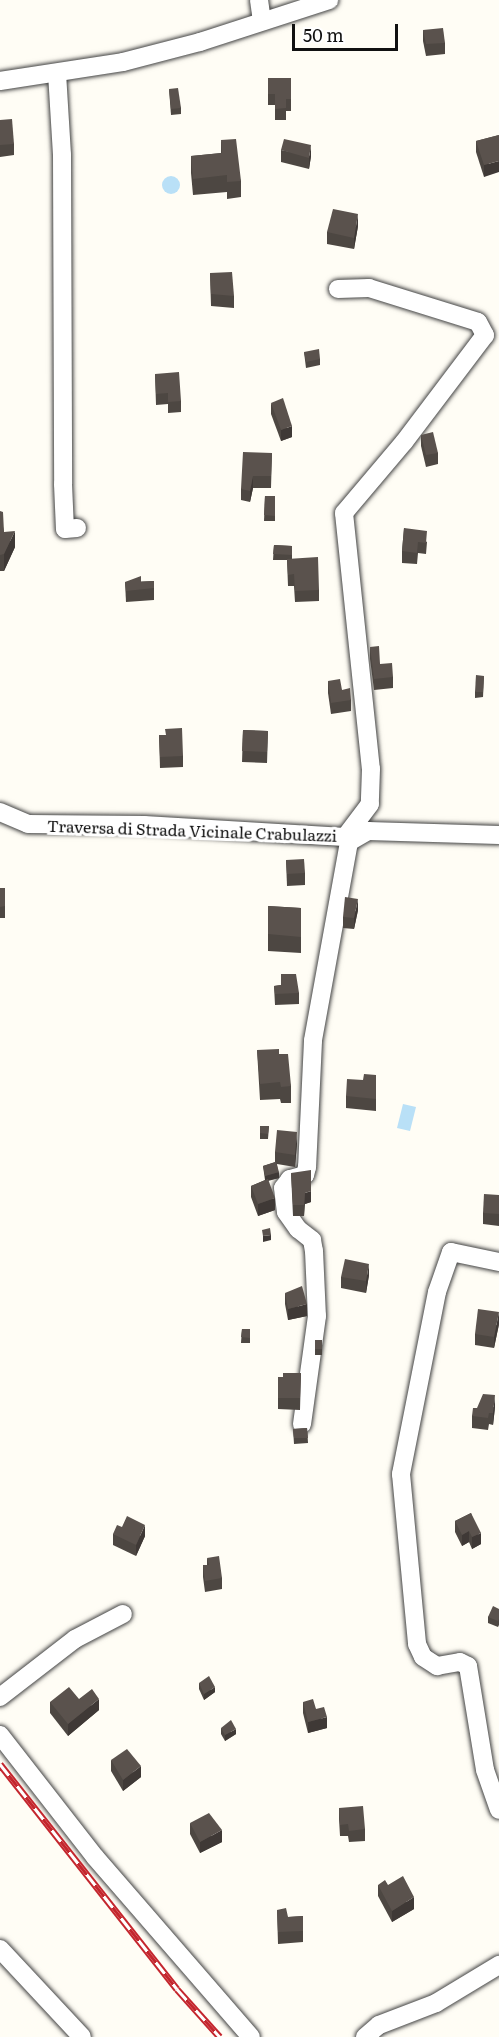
<!DOCTYPE html>
<html>
<head>
<meta charset="utf-8">
<style>
  body { margin:0 }
  #map { position:relative; width:499px; height:2037px; overflow:hidden; background:#fffdf5; font-family:Literata,serif }
  div>[style] { position:absolute }
  .water>* { inset:0; background:#b9e0f7 }
  .round { border-radius:50% }
  .roads { filter:drop-shadow(0 0 2px #444) drop-shadow(0 0 2px #444) }
  .minor>* { height:18px; margin:-9px; padding:0 9px; transform-origin:9px; border-radius:9px; background:#fff }
  .rail>* { height:7px; margin-top:-3.5px; transform-origin:0; background:repeating-linear-gradient(90deg,#fff 0 14px,#c4262e 0 28px); box-sizing:border-box; border-block:2px solid #c4262e }
  .wall>* { inset:0; background:#4d4742 }
  .shaded-wall>* { inset:0; background:#3f3936 }
  .building>* { inset:0; background:#5a524d }
  span { translate:-50% -50%; white-space:nowrap; text-align:center; line-height:1.15; -webkit-text-stroke:6px #fff; paint-order:stroke }
  .street-label { font-size:16px; color:#111 }
  .scale { position:absolute; left:292px; top:24px; width:106px; height:27px; box-sizing:border-box; border:3px solid #111; border-top:0; padding-left:8px; font-size:18px; line-height:21px; white-space:nowrap; color:#111; -webkit-text-stroke:4px #fff; paint-order:stroke }
</style>
</head>
<body>
<div id="map">
  <div class="water">
    <div class="round" style="left:162px;top:176px;width:18px;height:18px"></div>
    <div style="clip-path:polygon(403px 1104px,416px 1107px,410px 1131px,397px 1128px)"></div>
  </div>
  <div class="roads">
    <div class="minor">
      <div style="left:259px;top:0;width:21px;rotate:82deg"></div>
      <div style="left:57px;top:73px;width:82px;rotate:86.5deg"></div>
      <div style="left:62px;top:155px;width:329px;rotate:89.8deg"></div>
      <div style="left:63px;top:484px;width:45px;rotate:87.5deg"></div>
      <div style="left:65px;top:529px;width:12px;rotate:-5deg"></div>
      <div style="left:0;top:81px;width:124px;rotate:-8.8deg"></div>
      <div style="left:123px;top:62px;width:80px;rotate:-14.6deg"></div>
      <div style="left:200px;top:42px;width:136px;rotate:-18deg"></div>
      <div style="left:338px;top:289px;width:31px;rotate:-2deg"></div>
      <div style="left:369px;top:288px;width:114px;rotate:17.3deg"></div>
      <div style="left:478px;top:322px;width:15px;rotate:62deg"></div>
      <div style="left:485px;top:335px;width:134px;rotate:127.1deg"></div>
      <div style="left:404px;top:442px;width:93px;rotate:130.2deg"></div>
      <div style="left:344px;top:513px;width:257px;rotate:84deg"></div>
      <div style="left:371px;top:769px;width:35px;rotate:92deg"></div>
      <div style="left:370px;top:804px;width:41px;rotate:127.1deg"></div>
      <div style="left:0;top:812px;width:30px;rotate:23deg"></div>
      <div style="left:28px;top:824px;width:116px;rotate:0.5deg"></div>
      <div style="left:144px;top:825px;width:201px;rotate:3.4deg"></div>
      <div style="left:345px;top:837px;width:6px;rotate:51deg"></div>
      <div style="left:349px;top:842px;width:202px;rotate:100.3deg"></div>
      <div style="left:313px;top:1041px;width:126px;rotate:92.7deg"></div>
      <div style="left:307px;top:1167px;width:8px;rotate:104deg"></div>
      <div style="left:305px;top:1175px;width:16px;rotate:165deg"></div>
      <div style="left:290px;top:1179px;width:11px;rotate:128deg"></div>
      <div style="left:283px;top:1188px;width:24px;rotate:83deg"></div>
      <div style="left:286px;top:1212px;width:21px;rotate:55deg"></div>
      <div style="left:298px;top:1229px;width:18px;rotate:38deg"></div>
      <div style="left:312px;top:1240px;width:11px;rotate:80deg"></div>
      <div style="left:314px;top:1251px;width:65px;rotate:87.4deg"></div>
      <div style="left:317px;top:1316px;width:109px;rotate:97.9deg"></div>
      <div style="left:349px;top:842px;width:22px;rotate:-30deg"></div>
      <div style="left:368px;top:831px;width:131px;rotate:1.7deg"></div>
      <div style="left:499px;top:1262px;width:49px;rotate:-168.2deg"></div>
      <div style="left:451px;top:1252px;width:42px;rotate:109.3deg"></div>
      <div style="left:437px;top:1292px;width:186px;rotate:101.2deg"></div>
      <div style="left:401px;top:1474px;width:171px;rotate:84.6deg"></div>
      <div style="left:417px;top:1644px;width:14px;rotate:65deg"></div>
      <div style="left:423px;top:1657px;width:17px;rotate:33deg"></div>
      <div style="left:437px;top:1666px;width:23px;rotate:-10deg"></div>
      <div style="left:460px;top:1662px;width:9px;rotate:27deg"></div>
      <div style="left:468px;top:1666px;width:105px;rotate:80.7deg"></div>
      <div style="left:485px;top:1770px;width:42px;rotate:70.7deg"></div>
      <div style="left:0;top:1697px;width:95px;rotate:-37.7deg"></div>
      <div style="left:75px;top:1639px;width:54px;rotate:-27.5deg"></div>
      <div style="left:0;top:1735px;width:155px;rotate:52.1deg"></div>
      <div style="left:95px;top:1857px;width:238px;rotate:49.1deg"></div>
      <div style="left:0;top:1949px;width:120px;rotate:47deg"></div>
      <div style="left:365px;top:2037px;width:18px;rotate:-41deg"></div>
      <div style="left:379px;top:2025px;width:61px;rotate:-21.1deg"></div>
      <div style="left:436px;top:2003px;width:74px;rotate:-31.1deg"></div>
    </div>
  </div>
  <div class="rail">
    <div style="left:0;top:1764px;width:286px;rotate:51.8deg"></div>
    <div style="left:177px;top:1989px;width:64px;rotate:48.1deg"></div>
  </div>
  <div class="wall">
    <div style="clip-path:polygon(423px 30px,445px 43px,445px 54px,426px 56px,423px 41px)"></div>
    <div style="clip-path:polygon(268px 78px,291px 78px,291px 111px,286px 111px,286px 120px,275px 120px,275px 105px,268px 105px)"></div>
    <div style="clip-path:polygon(169px 89px,181px 108px,181px 114px,171px 115px)"></div>
    <div style="clip-path:polygon(0 120px,14px 144px,14px 155px,0 157px)"></div>
    <div style="clip-path:polygon(499px 135px,484px 177px,476px 152px,476px 141px)"></div>
    <div style="clip-path:polygon(221px 140px,241px 181px,241px 197px,227px 199px,227px 192px,193px 195px,191px 173px,191px 156px,221px 153px)"></div>
    <div style="clip-path:polygon(281px 150px,311px 156px,309px 169px,281px 162px)"></div>
    <div style="clip-path:polygon(358px 226px,354px 249px,327px 244px,327px 232px)"></div>
    <div style="clip-path:polygon(210px 273px,234px 296px,234px 308px,211px 306px)"></div>
    <div style="clip-path:polygon(304px 352px,320px 359px,320px 365px,306px 368px)"></div>
    <div style="clip-path:polygon(155px 374px,181px 401px,181px 412px,168px 413px,168px 404px,156px 405px)"></div>
    <div style="clip-path:polygon(271px 403px,292px 437px,281px 441px,271px 414px)"></div>
    <div style="clip-path:polygon(421px 435px,438px 453px,438px 464px,426px 467px,421px 446px)"></div>
    <div style="clip-path:polygon(272px 453px,271px 488px,253px 488px,250px 502px,241px 500px,241px 489px)"></div>
    <div style="clip-path:polygon(265px 496px,275px 496px,275px 521px,264px 521px)"></div>
    <div style="clip-path:polygon(0 511px,4px 532px,15px 547px,4px 571px,0 571px)"></div>
    <div style="clip-path:polygon(404px 528px,427px 542px,426px 554px,418px 553px,417px 564px,402px 563px,402px 551px)"></div>
    <div style="clip-path:polygon(274px 545px,292px 546px,292px 559px,319px 590px,319px 601px,295px 602px,294px 586px,288px 586px,287px 560px,273px 560px)"></div>
    <div style="clip-path:polygon(154px 581px,154px 600px,126px 602px,125px 582px)"></div>
    <div style="clip-path:polygon(370px 647px,380px 664px,393px 677px,393px 688px,374px 690px,370px 659px)"></div>
    <div style="clip-path:polygon(484px 676px,483px 697px,475px 698px,475px 692px)"></div>
    <div style="clip-path:polygon(328px 681px,342px 690px,351px 700px,351px 711px,331px 714px,328px 693px)"></div>
    <div style="clip-path:polygon(243px 730px,268px 731px,267px 763px,242px 762px)"></div>
    <div style="clip-path:polygon(159px 735px,165px 735px,183px 756px,183px 767px,160px 768px)"></div>
    <div style="clip-path:polygon(286px 860px,305px 873px,305px 885px,287px 886px)"></div>
    <div style="clip-path:polygon(0 888px,5px 906px,5px 918px,0 918px)"></div>
    <div style="clip-path:polygon(268px 906px,301px 908px,301px 953px,268px 951px)"></div>
    <div style="clip-path:polygon(358px 910px,354px 929px,343px 928px,343px 917px)"></div>
    <div style="clip-path:polygon(281px 974px,299px 993px,299px 1004px,275px 1005px,274px 986px,281px 985px)"></div>
    <div style="clip-path:polygon(257px 1050px,279px 1054px,291px 1086px,291px 1103px,281px 1103px,280px 1099px,260px 1100px)"></div>
    <div style="clip-path:polygon(376px 1075px,376px 1111px,346px 1108px,346px 1096px,363px 1080px)"></div>
    <div style="clip-path:polygon(260px 1126px,269px 1126px,268px 1139px,260px 1139px)"></div>
    <div style="clip-path:polygon(297px 1143px,295px 1167px,277px 1164px,279px 1178px,268px 1181px,275px 1210px,258px 1216px,251px 1197px,251px 1186px,265px 1180px,263px 1166px,275px 1162px,275px 1152px)"></div>
    <div style="clip-path:polygon(291px 1173px,311px 1202px,305px 1204px,304px 1216px,293px 1216px)"></div>
    <div style="clip-path:polygon(499px 1195px,499px 1226px,483px 1224px,483px 1213px)"></div>
    <div style="clip-path:polygon(369px 1275px,366px 1293px,341px 1288px,341px 1277px)"></div>
    <div style="clip-path:polygon(285px 1293px,307px 1316px,288px 1320px,285px 1304px)"></div>
    <div style="clip-path:polygon(499px 1324px,494px 1348px,475px 1345px,475px 1334px)"></div>
    <div style="clip-path:polygon(242px 1329px,250px 1329px,250px 1343px,241px 1343px)"></div>
    <div style="clip-path:polygon(315px 1340px,322px 1340px,322px 1355px,315px 1355px)"></div>
    <div style="clip-path:polygon(301px 1373px,300px 1410px,278px 1409px,278px 1377px,283px 1377px)"></div>
    <div style="clip-path:polygon(495px 1407px,493px 1425px,489px 1424px,488px 1430px,472px 1428px,472px 1416px,477px 1408px)"></div>
    <div style="clip-path:polygon(307px 1428px,308px 1443px,294px 1444px,293px 1429px)"></div>
    <div style="clip-path:polygon(471px 1513px,481px 1544px,472px 1549px,469px 1542px,462px 1546px,455px 1532px,455px 1521px)"></div>
    <div style="clip-path:polygon(113px 1534px,145px 1536px,136px 1556px,113px 1545px)"></div>
    <div style="clip-path:polygon(207px 1558px,222px 1578px,222px 1589px,205px 1592px,203px 1577px,203px 1565px,207px 1565px)"></div>
    <div style="clip-path:polygon(499px 1609px,499px 1625px,498px 1627px,488px 1623px,488px 1617px)"></div>
    <div style="clip-path:polygon(199px 1683px,215px 1692px,204px 1700px,199px 1689px)"></div>
    <div style="clip-path:polygon(79px 1699px,99px 1710px,68px 1736px,50px 1713px,50px 1702px)"></div>
    <div style="clip-path:polygon(303px 1702px,316px 1709px,327px 1728px,308px 1733px,303px 1713px)"></div>
    <div style="clip-path:polygon(221px 1728px,236px 1734px,225px 1741px,221px 1734px)"></div>
    <div style="clip-path:polygon(111px 1760px,141px 1777px,123px 1791px,111px 1771px)"></div>
    <div style="clip-path:polygon(339px 1808px,365px 1829px,365px 1841px,349px 1842px,348px 1836px,340px 1836px,339px 1819px)"></div>
    <div style="clip-path:polygon(190px 1823px,222px 1842px,200px 1853px,190px 1834px)"></div>
    <div style="clip-path:polygon(378px 1885px,388px 1885px,414px 1909px,392px 1922px,378px 1896px)"></div>
    <div style="clip-path:polygon(277px 1910px,288px 1917px,303px 1916px,303px 1942px,278px 1944px)"></div>
  </div>
  <div class="shaded-wall">
    <div style="clip-path:polygon(311px 145px,311px 156px,309px 169px,309px 158px)"></div>
    <div style="clip-path:polygon(499px 161px,499px 172px,484px 177px,484px 165px)"></div>
    <div style="clip-path:polygon(358px 214px,358px 226px,354px 249px,354px 238px)"></div>
    <div style="clip-path:polygon(292px 426px,292px 437px,281px 441px,281px 430px)"></div>
    <div style="clip-path:polygon(253px 476px,253px 488px,250px 502px,250px 491px)"></div>
    <div style="clip-path:polygon(15px 531px,15px 547px,4px 571px,4px 554px)"></div>
    <div style="clip-path:polygon(358px 899px,358px 910px,354px 929px,354px 918px)"></div>
    <div style="clip-path:polygon(297px 1132px,297px 1143px,295px 1167px,295px 1155px)"></div>
    <div style="clip-path:polygon(279px 1172px,279px 1178px,265px 1181px,265px 1176px)"></div>
    <div style="clip-path:polygon(311px 1191px,311px 1202px,305px 1204px,304px 1216px,305px 1193px)"></div>
    <div style="clip-path:polygon(275px 1198px,275px 1210px,258px 1216px,258px 1204px)"></div>
    <div style="clip-path:polygon(271px 1235px,271px 1240px,263px 1242px,263px 1236px)"></div>
    <div style="clip-path:polygon(369px 1264px,369px 1275px,366px 1293px,366px 1281px)"></div>
    <div style="clip-path:polygon(307px 1304px,307px 1316px,288px 1320px,288px 1309px)"></div>
    <div style="clip-path:polygon(499px 1312px,499px 1324px,494px 1348px,494px 1337px)"></div>
    <div style="clip-path:polygon(495px 1395px,495px 1407px,493px 1425px,493px 1413px)"></div>
    <div style="clip-path:polygon(145px 1525px,145px 1536px,136px 1556px,136px 1545px)"></div>
    <div style="clip-path:polygon(469px 1531px,469px 1542px,462px 1546px,462px 1535px)"></div>
    <div style="clip-path:polygon(481px 1533px,481px 1544px,472px 1549px,472px 1537px)"></div>
    <div style="clip-path:polygon(215px 1687px,215px 1692px,204px 1700px,204px 1694px)"></div>
    <div style="clip-path:polygon(99px 1699px,99px 1710px,68px 1736px,68px 1724px)"></div>
    <div style="clip-path:polygon(327px 1717px,327px 1728px,308px 1733px,308px 1722px)"></div>
    <div style="clip-path:polygon(236px 1729px,236px 1734px,225px 1741px,225px 1735px)"></div>
    <div style="clip-path:polygon(141px 1766px,141px 1777px,123px 1791px,123px 1780px)"></div>
    <div style="clip-path:polygon(222px 1830px,222px 1842px,200px 1853px,200px 1842px)"></div>
    <div style="clip-path:polygon(414px 1897px,414px 1909px,392px 1922px,392px 1911px)"></div>
  </div>
  <div class="building">
    <div style="clip-path:polygon(443px 28px,445px 43px,426px 44px,423px 30px)"></div>
    <div style="clip-path:polygon(268px 78px,291px 78px,291px 99px,286px 99px,286px 108px,275px 109px,275px 94px,268px 94px)"></div>
    <div style="clip-path:polygon(178px 88px,181px 108px,171px 109px,169px 89px)"></div>
    <div style="clip-path:polygon(12px 119px,14px 144px,0 145px,0 120px)"></div>
    <div style="clip-path:polygon(499px 135px,499px 161px,484px 165px,476px 141px)"></div>
    <div style="clip-path:polygon(236px 139px,241px 181px,227px 182px,227px 175px,193px 179px,191px 156px,222px 153px,221px 140px)"></div>
    <div style="clip-path:polygon(284px 139px,311px 145px,309px 158px,281px 150px)"></div>
    <div style="clip-path:polygon(333px 209px,358px 214px,354px 238px,327px 232px)"></div>
    <div style="clip-path:polygon(232px 272px,234px 296px,211px 294px,210px 273px)"></div>
    <div style="clip-path:polygon(319px 349px,320px 359px,306px 362px,304px 352px)"></div>
    <div style="clip-path:polygon(179px 372px,181px 401px,168px 402px,168px 393px,156px 394px,155px 374px)"></div>
    <div style="clip-path:polygon(283px 398px,292px 426px,281px 430px,271px 403px)"></div>
    <div style="clip-path:polygon(433px 432px,438px 453px,426px 455px,421px 435px)"></div>
    <div style="clip-path:polygon(243px 452px,272px 453px,271px 476px,253px 476px,250px 491px,241px 489px)"></div>
    <div style="clip-path:polygon(265px 496px,275px 496px,275px 516px,264px 515px)"></div>
    <div style="clip-path:polygon(0 511px,3px 512px,4px 532px,15px 531px,4px 554px,0 555px)"></div>
    <div style="clip-path:polygon(404px 528px,427px 531px,426px 543px,418px 542px,417px 553px,402px 551px)"></div>
    <div style="clip-path:polygon(274px 545px,292px 546px,292px 555px,273px 554px)"></div>
    <div style="clip-path:polygon(318px 557px,319px 590px,295px 591px,294px 574px,288px 575px,287px 559px)"></div>
    <div style="clip-path:polygon(141px 576px,141px 582px,154px 581px,154px 588px,126px 591px,125px 582px)"></div>
    <div style="clip-path:polygon(379px 646px,380px 664px,392px 663px,393px 677px,374px 679px,370px 647px)"></div>
    <div style="clip-path:polygon(476px 675px,484px 676px,483px 692px,475px 692px)"></div>
    <div style="clip-path:polygon(340px 679px,342px 690px,350px 688px,351px 700px,331px 703px,328px 681px)"></div>
    <div style="clip-path:polygon(182px 728px,183px 756px,160px 757px,159px 735px,166px 735px,165px 729px)"></div>
    <div style="clip-path:polygon(243px 730px,268px 731px,267px 752px,242px 751px)"></div>
    <div style="clip-path:polygon(304px 859px,305px 873px,287px 874px,286px 860px)"></div>
    <div style="clip-path:polygon(0 888px,5px 888px,5px 906px,0 907px)"></div>
    <div style="clip-path:polygon(345px 897px,358px 899px,354px 918px,343px 917px)"></div>
    <div style="clip-path:polygon(268px 906px,301px 908px,301px 937px,268px 934px)"></div>
    <div style="clip-path:polygon(281px 974px,296px 974px,299px 993px,275px 994px,274px 986px,281px 985px)"></div>
    <div style="clip-path:polygon(279px 1049px,279px 1054px,288px 1054px,291px 1086px,281px 1087px,280px 1082px,260px 1084px,257px 1050px)"></div>
    <div style="clip-path:polygon(364px 1074px,376px 1075px,376px 1099px,346px 1096px,347px 1079px,363px 1080px)"></div>
    <div style="clip-path:polygon(260px 1126px,269px 1126px,268px 1134px,260px 1133px)"></div>
    <div style="clip-path:polygon(277px 1130px,297px 1132px,295px 1155px,275px 1152px)"></div>
    <div style="clip-path:polygon(276px 1162px,279px 1172px,265px 1176px,263px 1166px)"></div>
    <div style="clip-path:polygon(311px 1170px,311px 1191px,305px 1193px,304px 1205px,293px 1205px,291px 1173px)"></div>
    <div style="clip-path:polygon(268px 1179px,275px 1198px,258px 1204px,251px 1186px)"></div>
    <div style="clip-path:polygon(484px 1194px,499px 1195px,499px 1214px,483px 1213px)"></div>
    <div style="clip-path:polygon(270px 1228px,271px 1235px,263px 1236px,262px 1230px)"></div>
    <div style="clip-path:polygon(345px 1259px,369px 1264px,366px 1281px,341px 1277px)"></div>
    <div style="clip-path:polygon(302px 1286px,307px 1304px,288px 1309px,285px 1293px)"></div>
    <div style="clip-path:polygon(478px 1309px,499px 1312px,494px 1337px,475px 1334px)"></div>
    <div style="clip-path:polygon(242px 1329px,250px 1329px,250px 1338px,241px 1337px)"></div>
    <div style="clip-path:polygon(315px 1340px,322px 1340px,322px 1349px,315px 1349px)"></div>
    <div style="clip-path:polygon(283px 1373px,301px 1373px,300px 1398px,278px 1398px,278px 1377px,283px 1377px)"></div>
    <div style="clip-path:polygon(483px 1394px,495px 1395px,493px 1413px,489px 1413px,488px 1418px,472px 1416px,473px 1408px,477px 1408px)"></div>
    <div style="clip-path:polygon(307px 1428px,308px 1438px,294px 1438px,293px 1429px)"></div>
    <div style="clip-path:polygon(471px 1513px,481px 1533px,472px 1537px,469px 1531px,462px 1535px,455px 1521px)"></div>
    <div style="clip-path:polygon(127px 1516px,145px 1525px,136px 1545px,113px 1534px,117px 1525px,122px 1527px)"></div>
    <div style="clip-path:polygon(219px 1556px,222px 1578px,205px 1581px,203px 1565px,209px 1565px,207px 1558px)"></div>
    <div style="clip-path:polygon(493px 1606px,499px 1609px,499px 1619px,498px 1621px,488px 1617px)"></div>
    <div style="clip-path:polygon(209px 1676px,215px 1687px,204px 1694px,199px 1683px)"></div>
    <div style="clip-path:polygon(69px 1687px,79px 1699px,92px 1689px,99px 1699px,68px 1724px,50px 1702px)"></div>
    <div style="clip-path:polygon(313px 1699px,316px 1709px,324px 1707px,327px 1717px,308px 1722px,303px 1702px)"></div>
    <div style="clip-path:polygon(231px 1720px,236px 1729px,225px 1735px,221px 1728px)"></div>
    <div style="clip-path:polygon(127px 1749px,141px 1766px,123px 1780px,111px 1760px)"></div>
    <div style="clip-path:polygon(363px 1806px,365px 1829px,349px 1831px,348px 1824px,340px 1825px,339px 1808px)"></div>
    <div style="clip-path:polygon(209px 1813px,222px 1830px,200px 1842px,190px 1823px)"></div>
    <div style="clip-path:polygon(403px 1876px,414px 1897px,392px 1911px,378px 1885px,385px 1880px,388px 1885px)"></div>
    <div style="clip-path:polygon(286px 1908px,288px 1917px,303px 1916px,303px 1931px,278px 1932px,277px 1910px)"></div>
  </div>
  <div class="street-label">
    <span style="left:192px;top:830px;rotate:2deg">Traversa di Strada Vicinale Crabulazzi</span>
  </div>
  <div class="scale">50 m</div>
</div>
</body>
</html>
